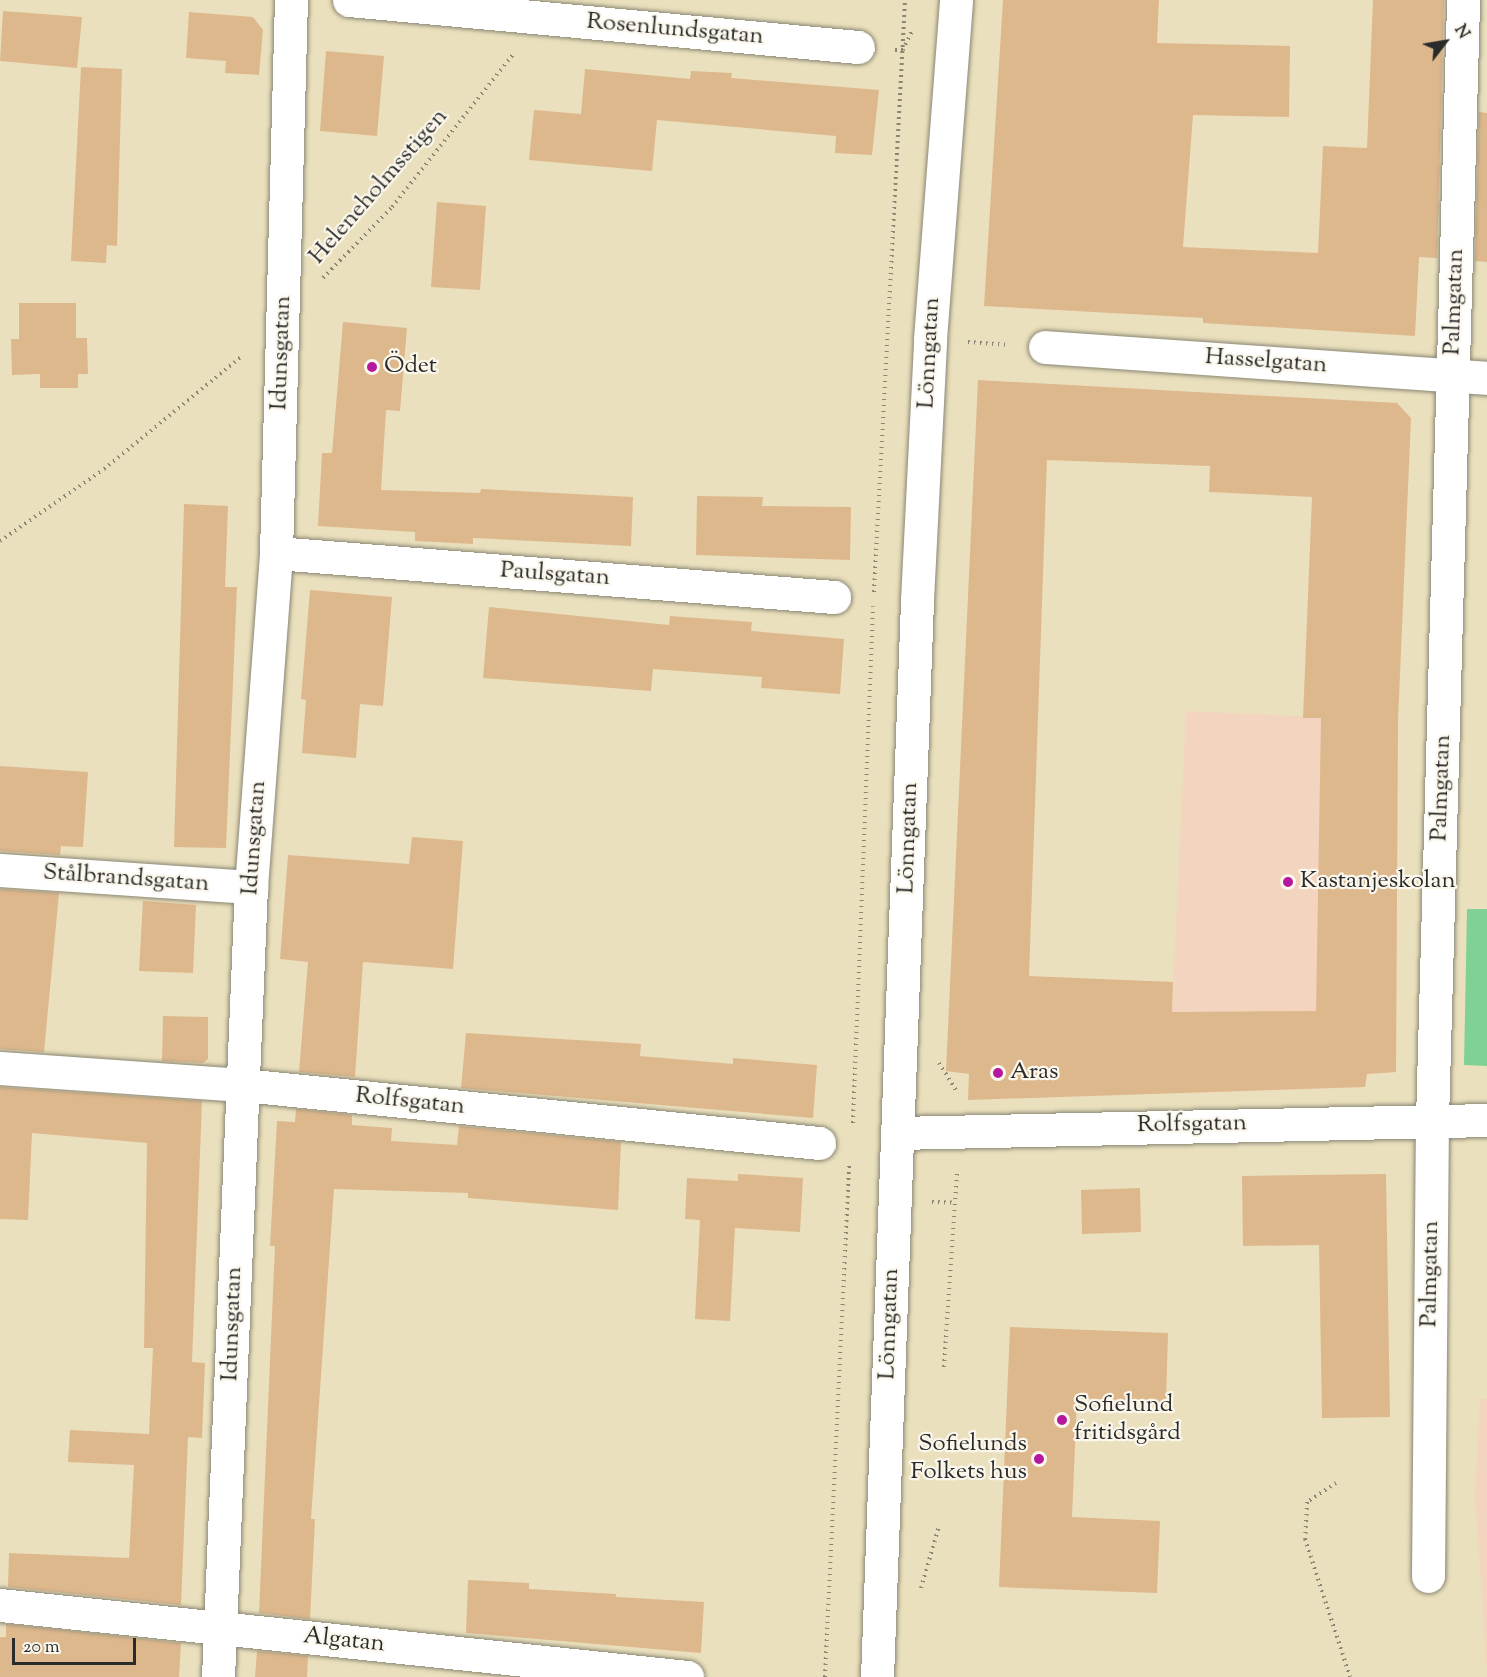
<!DOCTYPE html>
<html>
<head>
<meta charset="utf-8">
<style>
  body { margin:0 }
  #map { position:relative; width:1487px; height:1677px; overflow:hidden; background:#eae0bd; font-family:"Sorts Mill Goudy",serif }
  div>[style] { position:absolute }
  .built>* { inset:0; background:#f3d4be }
  .green>* { inset:0; background:#80d294 }
  .building>* { inset:0; background:#deb88d }
  .path>* { height:4px; margin-top:-2px; transform-origin:0; background:repeating-linear-gradient(90deg,#8a8674 0 1.5px,transparent 0 6px) }
  .roads { filter:drop-shadow(0 0 2px #8a8674) drop-shadow(0 0 2px #8a8674) }
  .minor>* { height:33px; margin:-16.5px; padding:0 16.5px; transform-origin:16.5px; border-radius:16.5px; background:#fff }
  .dots>* { width:16px; height:16px; translate:-50% -50%; box-sizing:border-box; border:3px solid #fbf7ec; border-radius:50% }
  span { translate:-50% -50%; white-space:nowrap; text-align:center; line-height:1.15; -webkit-text-stroke:4.5px #fbf7ec; paint-order:stroke }
  .street-label { font-size:24px; color:#2b2b2b }
  .poi-label { font-size:24px; color:#2b2b2b }
  .left { translate:0 -50%; text-align:left }
  .right { translate:-100% -50%; text-align:right }
  .north { position:absolute; left:1415px; top:12px; width:60px; height:60px; -webkit-text-stroke:4px #fbf7ec; paint-order:stroke; rotate:59deg; font-size:16px; font-weight:700; line-height:24px; text-align:center; color:#2b2b2b }
  .north::after { content:''; display:block; margin:auto; width:21px; height:27px; background:#2b2b2b; clip-path:polygon(50% 0,100% 100%,50% 72%,0 100%) }
  .scale { position:absolute; left:12px; top:1638px; width:124px; height:27px; box-sizing:border-box; border:3px solid #2b2b2b; border-top:0; padding-left:8px; font-size:18px; line-height:21px; white-space:nowrap; color:#2b2b2b; -webkit-text-stroke:4px #fbf7ec; paint-order:stroke }
</style>
</head>
<body>
<div id="map">
  <div class="built">
    <div style="clip-path:polygon(1186px 711px,1398px 721px,1396px 1072px,1367px 1074px,1365px 1087px,1199px 1093px,1196px 1011px,1172px 1012px)"></div>
    <div style="clip-path:polygon(1480px 1399px,1487px 1399px,1487px 1673px,1475px 1495px)"></div>
  </div>
  <div class="green">
    <div style="clip-path:polygon(1467px 909px,1487px 909px,1487px 1066px,1464px 1065px)"></div>
  </div>
  <div class="building">
    <div style="clip-path:polygon(1003px 0,1159px 0,1157px 43px,1290px 46px,1289px 117px,1193px 115px,1183px 247px,1318px 253px,1323px 146px,1367px 148px,1373px 0,1444px 0,1437px 258px,1419px 257px,1415px 336px,1203px 323px,1203px 318px,984px 306px)"></div>
    <div style="clip-path:polygon(3px 11px,82px 17px,77px 68px,0 61px)"></div>
    <div style="clip-path:polygon(189px 12px,253px 17px,263px 30px,259px 75px,225px 73px,226px 61px,186px 58px)"></div>
    <div style="clip-path:polygon(326px 51px,384px 56px,377px 136px,320px 131px)"></div>
    <div style="clip-path:polygon(81px 67px,122px 69px,117px 246px,107px 245px,106px 263px,71px 261px)"></div>
    <div style="clip-path:polygon(585px 69px,690px 79px,691px 71px,732px 73px,731px 78px,879px 90px,872px 155px,835px 153px,836px 136px,657px 120px,652px 171px,529px 160px,534px 110px,581px 114px)"></div>
    <div style="clip-path:polygon(1479px 112px,1487px 113px,1487px 262px,1475px 261px)"></div>
    <div style="clip-path:polygon(437px 202px,486px 206px,480px 290px,431px 287px)"></div>
    <div style="clip-path:polygon(19px 303px,76px 303px,76px 338px,87px 338px,88px 374px,78px 374px,78px 388px,40px 388px,40px 374px,12px 375px,11px 339px,19px 339px)"></div>
    <div style="clip-path:polygon(343px 322px,407px 328px,400px 411px,386px 410px,381px 490px,480px 493px,481px 489px,633px 497px,631px 546px,473px 538px,473px 544px,415px 541px,415px 532px,318px 526px,322px 453px,332px 453px)"></div>
    <div style="clip-path:polygon(evenodd,978px 380px,1397px 403px,1411px 418px,1398px 721px,1396px 1072px,1367px 1074px,1365px 1087px,968px 1100px,969px 1074px,946px 1071px,978px 380px,1047px 460px,1210px 466px,1209px 492px,1312px 497px,1303px 718px,1321px 718px,1316px 1011px,1172px 1012px,1173px 982px,1029px 976px,1047px 460px)"></div>
    <div style="clip-path:polygon(697px 496px,763px 497px,762px 506px,851px 507px,850px 560px,696px 555px)"></div>
    <div style="clip-path:polygon(184px 504px,228px 506px,225px 587px,237px 587px,226px 848px,174px 847px)"></div>
    <div style="clip-path:polygon(310px 590px,392px 597px,383px 706px,360px 704px,356px 758px,302px 753px,306px 700px,301px 699px)"></div>
    <div style="clip-path:polygon(489px 607px,669px 625px,670px 616px,752px 622px,751px 631px,844px 639px,840px 694px,761px 688px,762px 677px,653px 669px,651px 691px,483px 678px)"></div>
    <div style="clip-path:polygon(0 766px,88px 772px,83px 847px,61px 846px,60px 855px,0 851px)"></div>
    <div style="clip-path:polygon(412px 837px,463px 841px,453px 969px,363px 962px,355px 1077px,299px 1072px,308px 962px,280px 959px,288px 855px,409px 864px)"></div>
    <div style="clip-path:polygon(0 889px,59px 893px,44px 1052px,0 1049px)"></div>
    <div style="clip-path:polygon(143px 901px,196px 905px,193px 973px,139px 971px)"></div>
    <div style="clip-path:polygon(163px 1016px,208px 1017px,208px 1059px,203px 1063px,162px 1061px)"></div>
    <div style="clip-path:polygon(466px 1033px,641px 1044px,640px 1056px,733px 1064px,733px 1058px,817px 1065px,813px 1118px,461px 1088px)"></div>
    <div style="clip-path:polygon(0 1087px,202px 1101px,192px 1362px,205px 1363px,202px 1438px,188px 1437px,181px 1605px,8px 1587px,9px 1553px,129px 1558px,134px 1465px,68px 1462px,70px 1430px,149px 1434px,153px 1348px,144px 1348px,147px 1143px,32px 1133px,28px 1220px,0 1219px)"></div>
    <div style="clip-path:polygon(296px 1109px,352px 1115px,352px 1125px,392px 1128px,391px 1141px,457px 1145px,459px 1126px,621px 1142px,618px 1210px,468px 1198px,468px 1193px,334px 1189px,311px 1519px,315px 1519px,310px 1619px,259px 1613px,275px 1246px,270px 1246px,277px 1121px,295px 1122px)"></div>
    <div style="clip-path:polygon(738px 1174px,803px 1178px,800px 1232px,735px 1228px,730px 1321px,695px 1319px,700px 1220px,685px 1219px,687px 1178px,738px 1181px)"></div>
    <div style="clip-path:polygon(1386px 1174px,1390px 1417px,1322px 1418px,1319px 1245px,1243px 1246px,1242px 1176px)"></div>
    <div style="clip-path:polygon(1140px 1188px,1141px 1232px,1082px 1234px,1081px 1190px)"></div>
    <div style="clip-path:polygon(1010px 1327px,1168px 1333px,1166px 1402px,1077px 1398px,1072px 1517px,1160px 1521px,1157px 1593px,999px 1587px)"></div>
    <div style="clip-path:polygon(468px 1580px,529px 1583px,529px 1589px,616px 1594px,616px 1597px,704px 1602px,701px 1653px,466px 1633px)"></div>
    <div style="clip-path:polygon(6px 1624px,181px 1643px,179px 1677px,0 1677px,0 1637px,6px 1637px)"></div>
    <div style="clip-path:polygon(257px 1651px,308px 1656px,307px 1677px,255px 1677px)"></div>
  </div>
  <div class="path">
    <div style="left:895px;top:50px;width:8px"></div>
    <div style="left:903px;top:50px;width:23px;rotate:-65deg"></div>
    <div style="left:323px;top:278px;width:99px;rotate:-45.8deg"></div>
    <div style="left:392px;top:207px;width:196px;rotate:-51.6deg"></div>
    <div style="left:968px;top:342px;width:40px;rotate:4.3deg"></div>
    <div style="left:0;top:541px;width:126px;rotate:-34.7deg"></div>
    <div style="left:104px;top:469px;width:178px;rotate:-39.3deg"></div>
    <div style="left:874px;top:592px;width:593px;rotate:-87deg"></div>
    <div style="left:939px;top:1063px;width:36px;rotate:58deg"></div>
    <div style="left:853px;top:1123px;width:517px;rotate:-87.78deg"></div>
    <div style="left:932px;top:1202px;width:23px;rotate:2deg"></div>
    <div style="left:944px;top:1367px;width:196px;rotate:-86.2deg"></div>
    <div style="left:1336px;top:1483px;width:35px;rotate:147deg"></div>
    <div style="left:1307px;top:1502px;width:37px;rotate:93deg"></div>
    <div style="left:1305px;top:1539px;width:145px;rotate:71.9deg"></div>
    <div style="left:921px;top:1588px;width:65px;rotate:-73.8deg"></div>
    <div style="left:825px;top:1677px;width:512px;rotate:-87.31deg"></div>
  </div>
  <div class="roads">
    <div class="minor">
      <div style="left:349px;top:0;width:511px;rotate:5.28deg"></div>
      <div style="left:1045px;top:347px;width:443px;rotate:4deg"></div>
      <div style="left:276px;top:553px;width:560px;rotate:4.51deg"></div>
      <div style="left:0;top:870px;width:252px;rotate:3.9deg"></div>
      <div style="left:0;top:1068px;width:244px;rotate:4deg"></div>
      <div style="left:243px;top:1085px;width:579px;rotate:5.75deg"></div>
      <div style="left:897px;top:1133px;width:590px;rotate:-1.26deg"></div>
      <div style="left:1428px;top:1576px;width:456px;rotate:-89.5deg"></div>
      <div style="left:1432px;top:1120px;width:1120px;rotate:-88.41deg"></div>
      <div style="left:0;top:1605px;width:691px;rotate:5.98deg"></div>
      <div style="left:218px;top:1677px;width:791px;rotate:-87.61deg"></div>
      <div style="left:251px;top:887px;width:335px;rotate:-85.7deg"></div>
      <div style="left:276px;top:553px;width:553px;rotate:-88.45deg"></div>
      <div style="left:877px;top:1677px;width:1078px;rotate:-87.87deg"></div>
      <div style="left:917px;top:600px;width:261px;rotate:-87.1deg"></div>
      <div style="left:930px;top:339px;width:340px;rotate:-85.6deg"></div>
    </div>
  </div>
  <div class="dots">
    <div style="left:372px;top:367px;background:#b5179e"></div>
    <div style="left:1288px;top:882px;background:#b5179e"></div>
    <div style="left:998px;top:1073px;background:#b5179e"></div>
    <div style="left:1062px;top:1420px;background:#b5179e"></div>
    <div style="left:1039px;top:1459px;background:#b5179e"></div>
  </div>
  <div class="street-label">
    <span style="left:675px;top:30px;rotate:5deg">Rosenlundsgatan</span>
    <span style="left:379px;top:187px;rotate:-49deg">Heleneholmsstigen</span>
    <span style="left:1455px;top:302px;rotate:-88deg">Palmgatan</span>
    <span style="left:282px;top:353px;rotate:-88deg">Idunsgatan</span>
    <span style="left:930px;top:353px;rotate:-87deg">Lönngatan</span>
    <span style="left:1266px;top:362px;rotate:4deg">Hasselgatan</span>
    <span style="left:555px;top:575px;rotate:4deg">Paulsgatan</span>
    <span style="left:1442px;top:788px;rotate:-88deg">Palmgatan</span>
    <span style="left:255px;top:838px;rotate:-86deg">Idunsgatan</span>
    <span style="left:909px;top:838px;rotate:-88deg">Lönngatan</span>
    <span style="left:126px;top:879px;rotate:4deg">Stålbrandsgatan</span>
    <span style="left:410px;top:1102px;rotate:6deg">Rolfsgatan</span>
    <span style="left:1192px;top:1125px;rotate:-1deg">Rolfsgatan</span>
    <span style="left:1431px;top:1274px;rotate:-89deg">Palmgatan</span>
    <span style="left:233px;top:1324px;rotate:-88deg">Idunsgatan</span>
    <span style="left:890px;top:1324px;rotate:-88deg">Lönngatan</span>
    <span style="left:344px;top:1641px;rotate:6deg">Algatan</span>
  </div>
  <div class="poi-label">
    <span class="left" style="left:384px;top:367px">Ödet</span>
    <span class="left" style="left:1300px;top:882px">Kastanjeskolan</span>
    <span class="left" style="left:1010px;top:1073px">Aras</span>
    <span class="left" style="left:1074px;top:1420px">Sofielund<br>fritidsgård</span>
    <span class="right" style="left:1027px;top:1459px">Sofielunds<br>Folkets hus</span>
  </div>
  <div class="north">N</div>
  <div class="scale">20 m</div>
</div>
</body>
</html>
